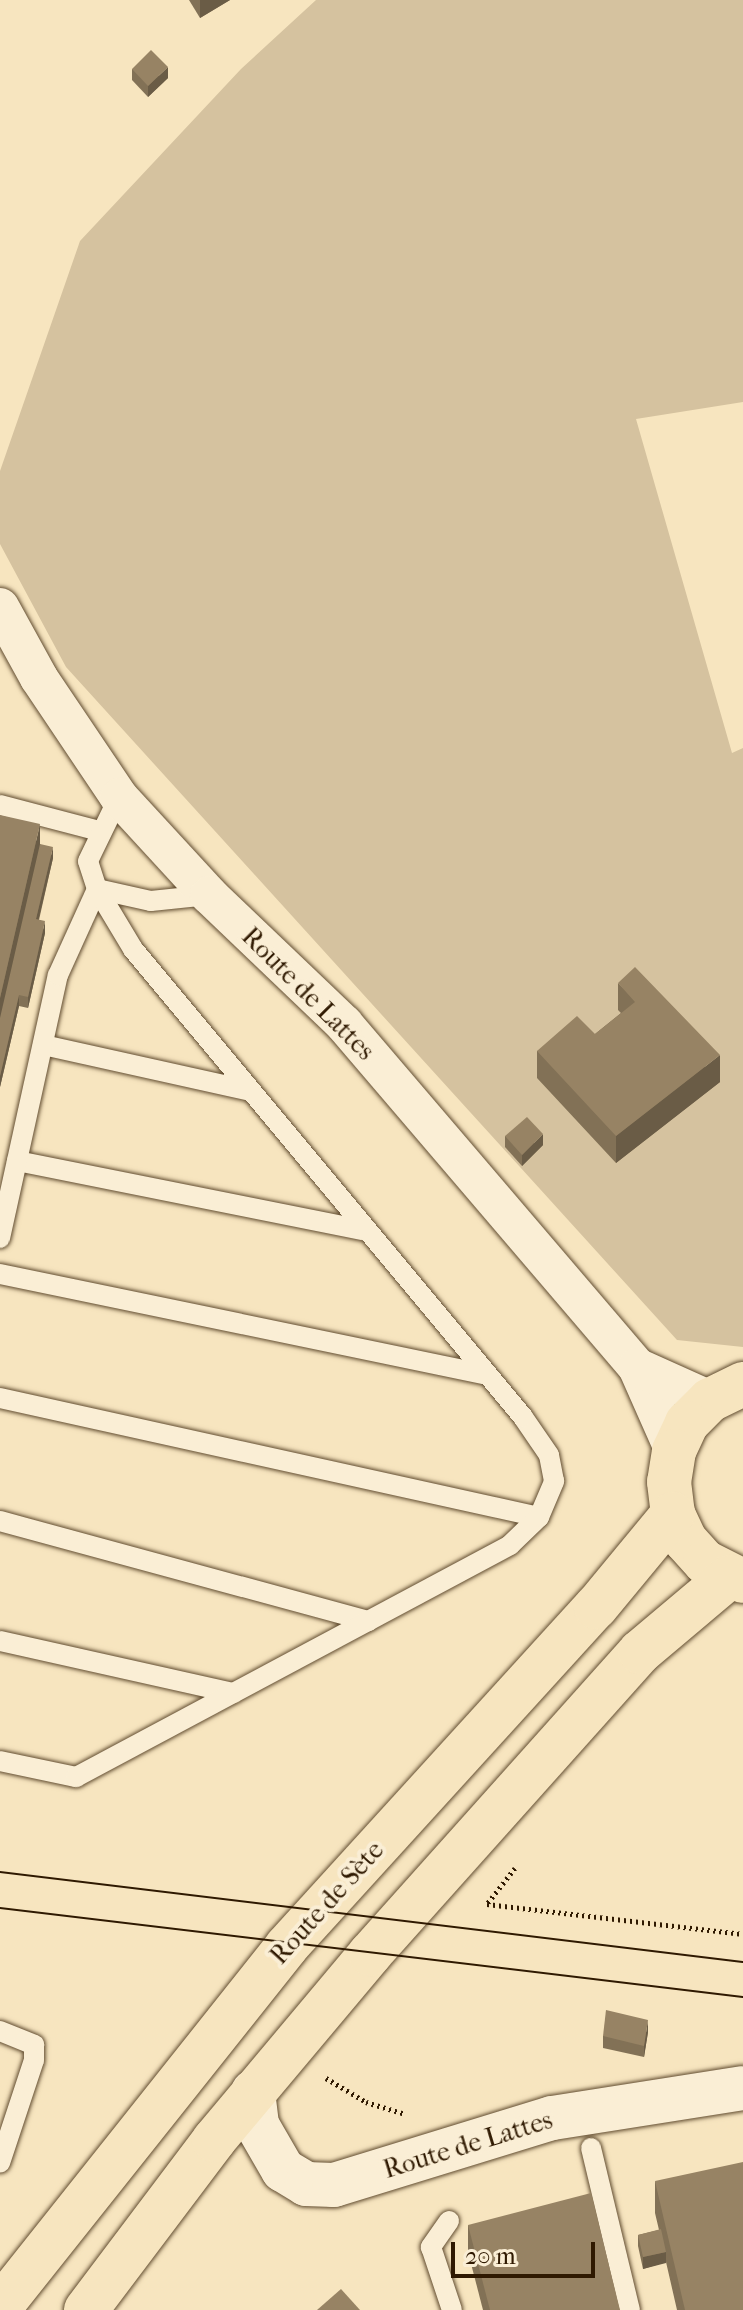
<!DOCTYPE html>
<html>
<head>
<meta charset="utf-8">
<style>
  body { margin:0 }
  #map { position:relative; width:743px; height:2310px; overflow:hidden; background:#f7e5bf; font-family:"IM FELL French Canon",serif }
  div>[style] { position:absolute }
  .green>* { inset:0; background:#d5c29f }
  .path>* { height:5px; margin-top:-2.5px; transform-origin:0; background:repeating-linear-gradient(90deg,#2f1901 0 2px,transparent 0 6px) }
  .roads { filter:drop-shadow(0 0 2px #614c30) drop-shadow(0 0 2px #614c30) }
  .service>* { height:20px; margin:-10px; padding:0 10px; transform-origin:10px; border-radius:10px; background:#faeed5 }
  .minor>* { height:38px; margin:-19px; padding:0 19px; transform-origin:19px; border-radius:19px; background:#faeed5 }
  .tertiary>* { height:44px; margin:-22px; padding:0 22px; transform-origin:22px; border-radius:22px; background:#faeed5 }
  .primary>* { height:44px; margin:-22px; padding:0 22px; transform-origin:22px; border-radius:22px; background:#f7e5bf }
  .tram>* { height:2px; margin:-1px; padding:0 1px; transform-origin:1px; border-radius:1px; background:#2f1901 }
  .wall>* { inset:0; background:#827156 }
  .shaded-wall>* { inset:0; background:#6a5c46 }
  .building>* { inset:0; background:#978364 }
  span { translate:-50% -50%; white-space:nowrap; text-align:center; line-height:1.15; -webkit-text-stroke:8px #faeed5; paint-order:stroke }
  .street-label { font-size:26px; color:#2f1901 }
  .scale { position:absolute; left:451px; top:2242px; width:144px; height:36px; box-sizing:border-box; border:4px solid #2f1901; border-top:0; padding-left:10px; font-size:24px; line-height:28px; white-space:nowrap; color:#2f1901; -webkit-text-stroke:6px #faeed5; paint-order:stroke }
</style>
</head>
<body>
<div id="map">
  <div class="green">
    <div style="clip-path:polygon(316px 0,743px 0,743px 402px,636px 419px,732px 753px,743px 748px,743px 1347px,677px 1340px,66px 667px,0 544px,0 471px,80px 241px,241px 69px)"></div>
  </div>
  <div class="path">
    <div style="left:515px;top:1868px;width:46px;rotate:127.9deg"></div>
    <div style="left:487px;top:1904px;width:258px;rotate:6.7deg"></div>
    <div style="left:326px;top:2078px;width:47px;rotate:31deg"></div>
    <div style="left:366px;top:2102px;width:39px;rotate:17deg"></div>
  </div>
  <div class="roads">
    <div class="service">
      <div style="left:0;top:805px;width:102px;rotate:14.7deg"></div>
      <div style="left:97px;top:889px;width:55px;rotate:12.5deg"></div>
      <div style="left:151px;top:901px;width:58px;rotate:-5.9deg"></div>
      <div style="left:43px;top:1045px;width:212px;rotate:12.5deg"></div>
      <div style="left:17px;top:1161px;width:353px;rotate:11.3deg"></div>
      <div style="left:0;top:1238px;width:269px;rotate:-77.6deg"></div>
      <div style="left:58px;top:975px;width:94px;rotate:-65.6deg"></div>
      <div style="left:0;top:1274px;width:493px;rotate:11.7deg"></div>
      <div style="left:0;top:1398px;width:552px;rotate:12.45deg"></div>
      <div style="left:0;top:1521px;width:382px;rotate:15.2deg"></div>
      <div style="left:0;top:1641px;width:239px;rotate:12.6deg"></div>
      <div style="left:0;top:1761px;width:78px;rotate:11.9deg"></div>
      <div style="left:76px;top:1777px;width:492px;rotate:-28.1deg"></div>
      <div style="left:510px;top:1545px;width:40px;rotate:-44deg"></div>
      <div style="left:539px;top:1517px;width:39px;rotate:-67deg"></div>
      <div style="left:554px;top:1481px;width:26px;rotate:-101deg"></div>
      <div style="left:549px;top:1455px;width:46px;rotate:-124.4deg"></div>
      <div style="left:523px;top:1417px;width:609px;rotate:-129.81deg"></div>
      <div style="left:133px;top:949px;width:70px;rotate:-121deg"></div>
      <div style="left:97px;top:889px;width:29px;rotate:-108deg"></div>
      <div style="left:88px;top:861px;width:71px;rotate:-64.2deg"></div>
      <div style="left:0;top:2031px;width:37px;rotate:22deg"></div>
      <div style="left:34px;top:2045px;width:15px;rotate:90deg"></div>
      <div style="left:34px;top:2060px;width:108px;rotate:108.3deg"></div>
      <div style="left:591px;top:2148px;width:167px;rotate:76.5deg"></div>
      <div style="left:449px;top:2221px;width:32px;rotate:125deg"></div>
      <div style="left:431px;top:2247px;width:66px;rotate:71.6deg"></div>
    </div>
    <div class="minor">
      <div style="left:0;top:607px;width:81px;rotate:61.2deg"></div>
      <div style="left:39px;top:678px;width:143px;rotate:56.1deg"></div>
      <div style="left:119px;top:797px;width:133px;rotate:47.4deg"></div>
      <div style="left:209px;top:895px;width:187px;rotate:43.7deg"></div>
      <div style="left:344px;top:1024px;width:451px;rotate:49.5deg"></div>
      <div style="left:637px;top:1367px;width:92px;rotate:66.2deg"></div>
      <div style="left:637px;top:1367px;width:80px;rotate:24.3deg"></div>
    </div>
    <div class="tertiary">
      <div style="left:253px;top:2092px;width:33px;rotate:83deg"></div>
      <div style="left:257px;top:2125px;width:52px;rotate:60deg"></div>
      <div style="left:283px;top:2170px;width:27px;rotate:31deg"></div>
      <div style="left:306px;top:2184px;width:28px;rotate:2deg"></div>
      <div style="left:334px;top:2185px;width:228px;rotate:-17.1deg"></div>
      <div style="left:552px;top:2118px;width:193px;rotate:-8.9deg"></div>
    </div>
    <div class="primary">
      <div style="left:743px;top:1384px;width:37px;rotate:154deg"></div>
      <div style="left:710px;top:1400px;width:33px;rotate:135deg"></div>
      <div style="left:687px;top:1423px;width:31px;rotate:115deg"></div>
      <div style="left:674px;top:1451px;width:31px;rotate:99deg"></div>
      <div style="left:669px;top:1482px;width:32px;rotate:83deg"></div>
      <div style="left:673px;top:1514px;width:29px;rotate:65deg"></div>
      <div style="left:685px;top:1540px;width:30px;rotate:48deg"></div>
      <div style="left:705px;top:1562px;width:42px;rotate:26.6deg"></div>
      <div style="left:0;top:2307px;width:461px;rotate:-51.5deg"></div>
      <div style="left:287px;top:1946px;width:459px;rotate:-47.7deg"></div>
      <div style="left:596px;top:1607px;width:121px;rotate:-50.4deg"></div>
      <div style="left:86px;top:2310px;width:213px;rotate:-53deg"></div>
      <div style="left:214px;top:2140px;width:243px;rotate:-50deg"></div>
      <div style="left:370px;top:1954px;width:405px;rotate:-48.2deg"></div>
      <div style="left:640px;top:1652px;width:116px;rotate:-40.1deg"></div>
    </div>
  </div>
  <div class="tram">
    <div style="left:0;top:1872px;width:748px;rotate:6.91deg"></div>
    <div style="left:0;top:1908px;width:748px;rotate:6.83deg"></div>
  </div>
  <div class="wall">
    <div style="clip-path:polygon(189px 0,230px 0,200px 18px)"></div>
    <div style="clip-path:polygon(132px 69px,168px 78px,148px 97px,132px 80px)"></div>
    <div style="clip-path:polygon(0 815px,40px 844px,53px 858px,39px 920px,45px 933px,28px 1008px,19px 1006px,0 1087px)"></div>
    <div style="clip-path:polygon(618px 983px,720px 1082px,616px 1163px,537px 1078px,537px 1051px,595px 1034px,621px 1013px,618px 1010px)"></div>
    <div style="clip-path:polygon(505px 1136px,543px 1145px,522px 1166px,505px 1147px)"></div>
    <div style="clip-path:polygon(648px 2032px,644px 2057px,603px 2048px,603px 2036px)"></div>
    <div style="clip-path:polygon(655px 2181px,743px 2310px,677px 2310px,666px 2262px,643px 2269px,638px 2246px,638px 2235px,659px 2230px,655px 2213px)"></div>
    <div style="clip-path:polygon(468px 2225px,620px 2310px,483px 2310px,468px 2252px)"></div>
  </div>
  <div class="shaded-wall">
    <div style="clip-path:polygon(200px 0,230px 0,200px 18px)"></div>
    <div style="clip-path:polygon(168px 67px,168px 78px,148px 97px,148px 86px)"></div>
    <div style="clip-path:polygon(40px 824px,40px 855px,0 1029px,0 998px)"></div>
    <div style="clip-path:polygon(53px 847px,53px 858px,36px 930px,36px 919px)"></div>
    <div style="clip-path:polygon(45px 921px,45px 933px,28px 1008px,28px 997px)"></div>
    <div style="clip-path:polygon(19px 995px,19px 1006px,0 1087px,0 1076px)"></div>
    <div style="clip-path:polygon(720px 1055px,720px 1082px,616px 1163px,616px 1136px)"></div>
    <div style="clip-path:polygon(543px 1134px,543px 1145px,522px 1166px,522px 1155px)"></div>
    <div style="clip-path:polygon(648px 2020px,648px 2032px,644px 2057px,644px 2046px)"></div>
    <div style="clip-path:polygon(666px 2252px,666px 2263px,643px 2269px,643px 2257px)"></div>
  </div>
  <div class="building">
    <div style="clip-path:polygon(151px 50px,168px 67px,148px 86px,132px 69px)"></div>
    <div style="clip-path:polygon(0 815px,40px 824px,0 998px)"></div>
    <div style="clip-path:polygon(40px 844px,53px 847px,36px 919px,45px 921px,28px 997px,19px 995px,0 1076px,0 1018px)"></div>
    <div style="clip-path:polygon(635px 967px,720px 1055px,616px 1136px,537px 1051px,577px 1016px,595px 1034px,635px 1002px,618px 983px)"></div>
    <div style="clip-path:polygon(527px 1117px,543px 1134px,522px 1155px,505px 1136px)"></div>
    <div style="clip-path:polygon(606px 2010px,648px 2020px,644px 2046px,603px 2036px)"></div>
    <div style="clip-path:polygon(743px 2162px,743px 2310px,685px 2310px,655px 2181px)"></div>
    <div style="clip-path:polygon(591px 2193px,620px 2310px,490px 2310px,468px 2225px)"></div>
    <div style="clip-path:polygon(661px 2229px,666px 2252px,643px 2257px,638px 2235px)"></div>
    <div style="clip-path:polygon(341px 2289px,360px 2310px,317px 2310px)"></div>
  </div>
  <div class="street-label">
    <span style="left:308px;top:994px;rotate:45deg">Route de Lattes</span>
    <span style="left:327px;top:1903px;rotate:-48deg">Route de Sète</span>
    <span style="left:468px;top:2145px;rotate:-17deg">Route de Lattes</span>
  </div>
  <div class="scale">20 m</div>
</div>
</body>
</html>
